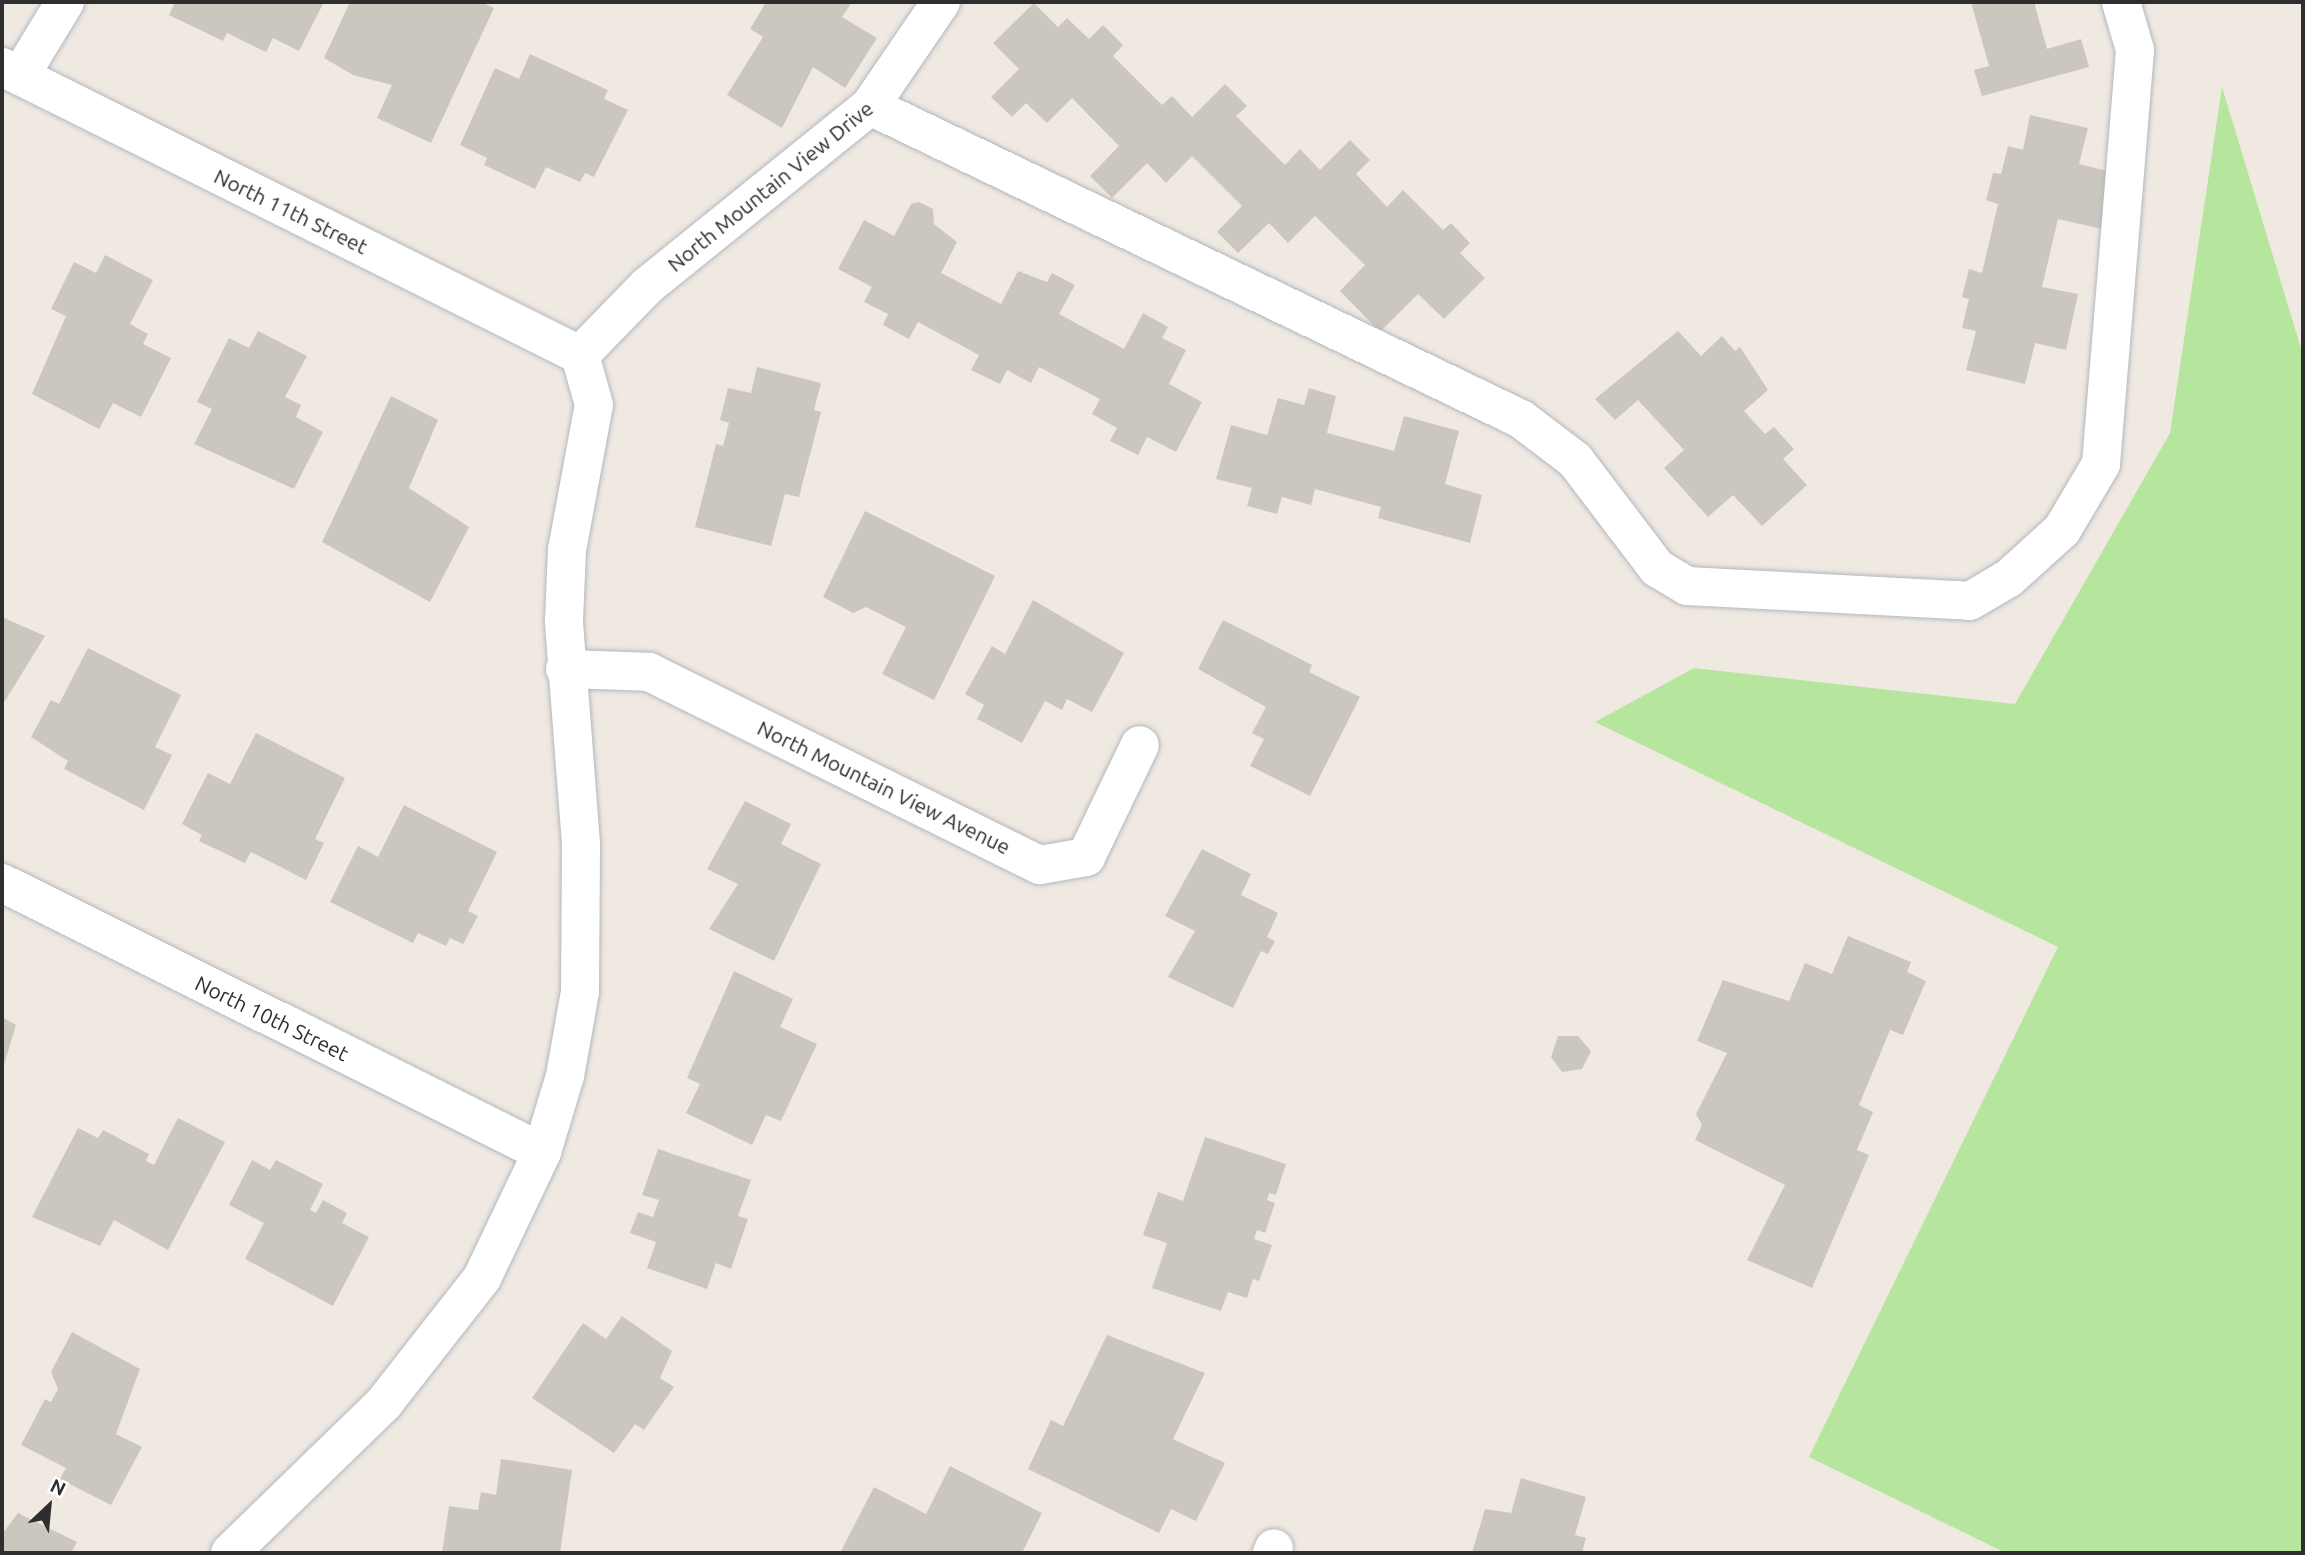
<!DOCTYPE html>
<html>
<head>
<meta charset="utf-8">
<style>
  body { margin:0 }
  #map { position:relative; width:2305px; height:1555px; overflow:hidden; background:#efe9e1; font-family:Ubuntu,sans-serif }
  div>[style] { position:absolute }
  .green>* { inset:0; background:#b6e59e }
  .building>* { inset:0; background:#cbc7bf }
  .roads { filter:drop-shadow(0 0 2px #b4b7c1) drop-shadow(0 0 2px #b4b7c1) }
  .minor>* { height:38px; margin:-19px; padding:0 19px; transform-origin:19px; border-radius:19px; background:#fff }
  span { translate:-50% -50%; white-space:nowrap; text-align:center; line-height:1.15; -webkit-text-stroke:7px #fff; paint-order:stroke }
  .street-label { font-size:21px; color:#2e2e2e }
  .frame { position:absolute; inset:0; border:4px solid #2e2e2e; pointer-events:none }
  .north { position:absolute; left:14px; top:1471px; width:70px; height:70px; -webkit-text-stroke:5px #fff; paint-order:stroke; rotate:26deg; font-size:19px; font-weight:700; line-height:28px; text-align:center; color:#2e2e2e }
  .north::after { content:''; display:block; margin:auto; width:24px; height:32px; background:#2e2e2e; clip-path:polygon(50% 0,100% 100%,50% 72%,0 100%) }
</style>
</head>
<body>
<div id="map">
  <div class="green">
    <div style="clip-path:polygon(2222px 87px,2303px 355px,2303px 1553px,2006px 1553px,1809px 1457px,2058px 947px,1595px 722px,1694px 668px,2015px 704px,2170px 433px)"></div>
  </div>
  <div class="building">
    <div style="clip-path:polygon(175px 2px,324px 2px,299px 51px,273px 38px,266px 52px,227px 33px,223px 41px,169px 15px)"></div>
    <div style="clip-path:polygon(350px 2px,481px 2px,494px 8px,431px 143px,377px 118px,392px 85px,353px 75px,324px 58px)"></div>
    <div style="clip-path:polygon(766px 2px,852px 2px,842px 17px,877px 38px,845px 88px,813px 67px,782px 128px,727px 95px,763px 37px,750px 29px)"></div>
    <div style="clip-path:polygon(1971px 2px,2034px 2px,2047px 49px,2081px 39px,2089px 67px,1982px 96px,1974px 70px,1989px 66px)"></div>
    <div style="clip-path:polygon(1034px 3px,1058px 27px,1067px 18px,1089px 39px,1103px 25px,1123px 45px,1113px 56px,1162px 105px,1172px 96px,1192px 117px,1225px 84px,1247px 106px,1236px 116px,1285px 165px,1300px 149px,1320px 170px,1350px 140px,1370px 160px,1356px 174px,1387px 207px,1403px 190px,1443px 230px,1451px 223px,1470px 243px,1460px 253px,1485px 278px,1444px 319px,1418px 294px,1380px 332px,1340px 291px,1365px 265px,1315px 216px,1288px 243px,1269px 223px,1238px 253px,1217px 232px,1242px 206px,1192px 156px,1166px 183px,1147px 163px,1112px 198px,1090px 176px,1119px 146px,1072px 98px,1047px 123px,1026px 103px,1012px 117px,991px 97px,1019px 69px,993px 43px)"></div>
    <div style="clip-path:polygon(530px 54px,608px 90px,604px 99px,628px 110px,594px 177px,585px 173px,580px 182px,546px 167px,535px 189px,484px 165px,487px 158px,460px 145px,495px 68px,519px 79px)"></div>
    <div style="clip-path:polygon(2030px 115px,2088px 128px,2079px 164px,2116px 173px,2102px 229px,2058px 219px,2042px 287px,2078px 294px,2066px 350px,2035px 343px,2025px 384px,1966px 370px,1976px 331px,1962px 328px,1969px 299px,1962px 297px,1969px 269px,1982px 273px,1998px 204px,1986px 200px,1993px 173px,2001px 174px,2008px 146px,2023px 150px)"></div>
    <div style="clip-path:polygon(919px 202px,933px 209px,934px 224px,957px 242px,941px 273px,1001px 304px,1018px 271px,1047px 282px,1052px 273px,1075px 285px,1059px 314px,1124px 349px,1143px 313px,1168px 327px,1162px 338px,1186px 350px,1169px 384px,1202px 402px,1176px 452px,1147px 437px,1138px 455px,1110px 441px,1117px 428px,1092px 414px,1100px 399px,1039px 367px,1031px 383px,1007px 370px,1000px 384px,971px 370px,979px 355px,918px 322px,909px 339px,883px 325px,888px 314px,864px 302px,872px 287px,838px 269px,864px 220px,894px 236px,911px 204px)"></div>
    <div style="clip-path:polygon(105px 255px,153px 280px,130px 324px,148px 334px,143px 344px,171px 358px,141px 417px,113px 403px,99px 429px,32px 394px,66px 316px,51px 309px,74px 262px,96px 273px)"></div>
    <div style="clip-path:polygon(258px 331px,307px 356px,285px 397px,301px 405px,296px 417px,323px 432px,294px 489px,194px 444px,212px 409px,197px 402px,229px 338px,249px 348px)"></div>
    <div style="clip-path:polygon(1678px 331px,1701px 356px,1722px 336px,1735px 351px,1740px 347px,1768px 390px,1744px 411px,1765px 434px,1774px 427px,1794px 449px,1783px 459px,1807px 485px,1762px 526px,1733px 495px,1708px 517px,1664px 468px,1684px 450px,1638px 400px,1615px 420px,1595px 399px)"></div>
    <div style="clip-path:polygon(757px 367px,821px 383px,814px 410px,821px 412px,799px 497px,785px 494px,771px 546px,695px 527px,716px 444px,723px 446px,729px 423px,720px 420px,728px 388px,751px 393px)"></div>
    <div style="clip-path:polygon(1309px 388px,1336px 396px,1327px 433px,1394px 451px,1404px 416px,1459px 431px,1445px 484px,1482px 495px,1470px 543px,1378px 518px,1381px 507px,1315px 489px,1311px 505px,1282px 497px,1277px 514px,1247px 506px,1252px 488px,1216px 479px,1231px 425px,1267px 435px,1278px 398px,1304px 405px)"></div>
    <div style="clip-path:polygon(391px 396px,438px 420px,409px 488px,469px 527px,430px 602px,322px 542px)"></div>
    <div style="clip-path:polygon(865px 511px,995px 576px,934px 700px,882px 674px,906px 627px,866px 607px,853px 613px,823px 597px)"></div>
    <div style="clip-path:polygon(1033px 600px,1124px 653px,1092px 712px,1067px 699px,1062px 710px,1045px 701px,1022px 743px,977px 719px,984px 705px,965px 694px,992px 646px,1005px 654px)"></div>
    <div style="clip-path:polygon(2px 617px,45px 636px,5px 701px,2px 700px)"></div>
    <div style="clip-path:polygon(1223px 620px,1312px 665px,1309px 672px,1360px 697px,1310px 796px,1250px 766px,1264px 739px,1252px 733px,1266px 707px,1198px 669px)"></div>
    <div style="clip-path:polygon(88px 648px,181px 695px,155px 747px,172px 755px,144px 810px,64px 769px,68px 761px,31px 737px,51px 700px,59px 704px)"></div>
    <div style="clip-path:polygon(256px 733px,345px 778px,315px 839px,324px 843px,306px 880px,251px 852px,245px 863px,199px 841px,202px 835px,182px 824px,208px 773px,230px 784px)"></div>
    <div style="clip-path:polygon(745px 801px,791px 824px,781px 844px,821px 864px,774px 961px,709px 929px,738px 884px,707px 869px)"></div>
    <div style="clip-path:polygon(404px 805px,497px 852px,468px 911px,478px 916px,463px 944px,450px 938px,446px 946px,418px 933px,413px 943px,330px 902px,358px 846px,378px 857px)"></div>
    <div style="clip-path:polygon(1202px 849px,1251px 874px,1241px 895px,1278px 913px,1267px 937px,1275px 941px,1268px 954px,1261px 951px,1233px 1008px,1168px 977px,1195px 931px,1165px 916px)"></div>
    <div style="clip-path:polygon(1848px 936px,1911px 962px,1907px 972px,1926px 981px,1903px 1035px,1890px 1030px,1859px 1105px,1873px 1112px,1857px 1150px,1869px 1155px,1812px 1288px,1747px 1260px,1785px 1185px,1695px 1140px,1702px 1125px,1696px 1114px,1727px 1053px,1697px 1041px,1723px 980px,1789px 1001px,1805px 963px,1832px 974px)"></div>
    <div style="clip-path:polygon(734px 971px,793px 999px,780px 1027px,817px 1044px,781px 1121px,766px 1115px,752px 1145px,686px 1113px,700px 1084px,687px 1078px)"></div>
    <div style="clip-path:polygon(2px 1017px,16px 1025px,2px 1071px)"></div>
    <div style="clip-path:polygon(1558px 1036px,1578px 1036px,1591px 1051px,1582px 1069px,1562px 1072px,1551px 1057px)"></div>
    <div style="clip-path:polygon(178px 1118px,225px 1142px,168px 1250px,114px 1220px,100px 1246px,32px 1217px,78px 1128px,98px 1138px,103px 1130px,149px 1154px,146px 1161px,154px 1165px)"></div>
    <div style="clip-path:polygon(1205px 1137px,1286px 1164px,1276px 1195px,1269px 1193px,1267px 1200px,1275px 1203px,1265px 1233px,1257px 1230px,1254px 1239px,1272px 1245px,1259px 1281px,1253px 1279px,1247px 1298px,1228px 1292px,1221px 1311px,1152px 1288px,1167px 1243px,1143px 1235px,1158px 1192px,1183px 1201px)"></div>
    <div style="clip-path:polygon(658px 1149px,751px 1180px,738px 1216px,748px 1219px,731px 1269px,716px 1263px,707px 1289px,647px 1268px,656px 1242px,630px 1233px,638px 1212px,653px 1217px,659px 1200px,642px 1195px)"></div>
    <div style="clip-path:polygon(252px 1160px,270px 1170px,276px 1160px,323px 1184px,310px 1210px,316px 1213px,323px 1200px,347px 1213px,342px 1223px,369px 1237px,333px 1306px,245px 1259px,264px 1223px,229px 1205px)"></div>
    <div style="clip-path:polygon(622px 1316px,672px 1351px,660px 1378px,674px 1387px,644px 1430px,635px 1424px,614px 1453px,532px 1398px,583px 1323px,606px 1339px)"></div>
    <div style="clip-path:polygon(72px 1332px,140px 1369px,116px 1434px,142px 1447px,111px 1505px,60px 1479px,66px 1468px,21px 1445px,45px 1399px,51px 1402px,58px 1389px,51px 1372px)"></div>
    <div style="clip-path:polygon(1107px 1335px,1205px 1373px,1173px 1439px,1225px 1463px,1196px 1521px,1171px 1509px,1159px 1533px,1028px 1469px,1051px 1420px,1063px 1426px)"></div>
    <div style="clip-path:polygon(501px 1459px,572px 1470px,560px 1553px,442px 1553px,449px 1506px,478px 1510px,481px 1492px,496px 1495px)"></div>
    <div style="clip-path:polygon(950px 1466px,1042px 1513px,1022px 1553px,840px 1553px,874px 1487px,926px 1514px)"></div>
    <div style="clip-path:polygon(1521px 1478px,1586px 1497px,1575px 1535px,1586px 1538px,1582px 1553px,1472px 1553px,1485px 1509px,1511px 1513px)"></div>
    <div style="clip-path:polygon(18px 1513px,77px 1542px,71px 1553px,2px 1553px,2px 1534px)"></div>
  </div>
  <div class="roads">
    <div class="minor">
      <div style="left:2px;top:67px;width:646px;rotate:26.49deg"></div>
      <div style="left:20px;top:76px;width:87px;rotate:-58.7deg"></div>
      <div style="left:870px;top:106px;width:722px;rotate:25.68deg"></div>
      <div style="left:1521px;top:419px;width:68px;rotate:37.2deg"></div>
      <div style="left:1575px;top:460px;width:136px;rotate:52.8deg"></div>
      <div style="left:1657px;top:568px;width:35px;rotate:31deg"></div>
      <div style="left:1687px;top:586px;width:283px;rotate:3deg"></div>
      <div style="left:1970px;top:601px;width:45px;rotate:-30.5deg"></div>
      <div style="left:2009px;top:578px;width:72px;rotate:-42.2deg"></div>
      <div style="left:2062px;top:530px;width:77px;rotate:-59.4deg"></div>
      <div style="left:2101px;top:464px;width:415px;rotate:-85.3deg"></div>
      <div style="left:2135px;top:50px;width:50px;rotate:-106.3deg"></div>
      <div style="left:580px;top:355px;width:96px;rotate:-45.8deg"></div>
      <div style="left:647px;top:286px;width:287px;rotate:-38.9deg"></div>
      <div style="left:870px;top:106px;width:126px;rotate:-55.7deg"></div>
      <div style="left:565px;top:669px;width:84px;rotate:2deg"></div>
      <div style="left:649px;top:672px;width:436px;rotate:26.3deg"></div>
      <div style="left:1040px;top:865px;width:47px;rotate:-9.9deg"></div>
      <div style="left:1086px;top:857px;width:124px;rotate:-64.3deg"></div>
      <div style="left:2px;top:883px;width:603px;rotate:26.48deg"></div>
      <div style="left:230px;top:1553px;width:215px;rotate:-44.2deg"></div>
      <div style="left:384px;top:1403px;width:159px;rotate:-51.9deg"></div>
      <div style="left:482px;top:1278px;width:140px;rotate:-64.5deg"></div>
      <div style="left:542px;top:1152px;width:79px;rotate:-73.2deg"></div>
      <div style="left:565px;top:1076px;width:85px;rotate:-79.9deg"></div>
      <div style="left:580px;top:992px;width:148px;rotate:-89.6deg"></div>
      <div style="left:581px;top:844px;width:224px;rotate:-94.4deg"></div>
      <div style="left:564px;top:621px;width:71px;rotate:-87.6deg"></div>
      <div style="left:567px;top:550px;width:147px;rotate:-79.5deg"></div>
      <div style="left:594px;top:405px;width:52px;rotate:-105.6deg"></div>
      <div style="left:1272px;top:1553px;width:5px;rotate:-68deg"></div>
    </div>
  </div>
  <div class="street-label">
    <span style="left:770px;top:186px;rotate:-39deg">North Mountain View Drive</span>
    <span style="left:291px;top:211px;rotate:26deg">North 11th Street</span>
    <span style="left:884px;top:787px;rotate:26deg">North Mountain View Avenue</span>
    <span style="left:272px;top:1018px;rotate:26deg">North 10th Street</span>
  </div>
  <div class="frame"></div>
  <div class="north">N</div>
</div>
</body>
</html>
